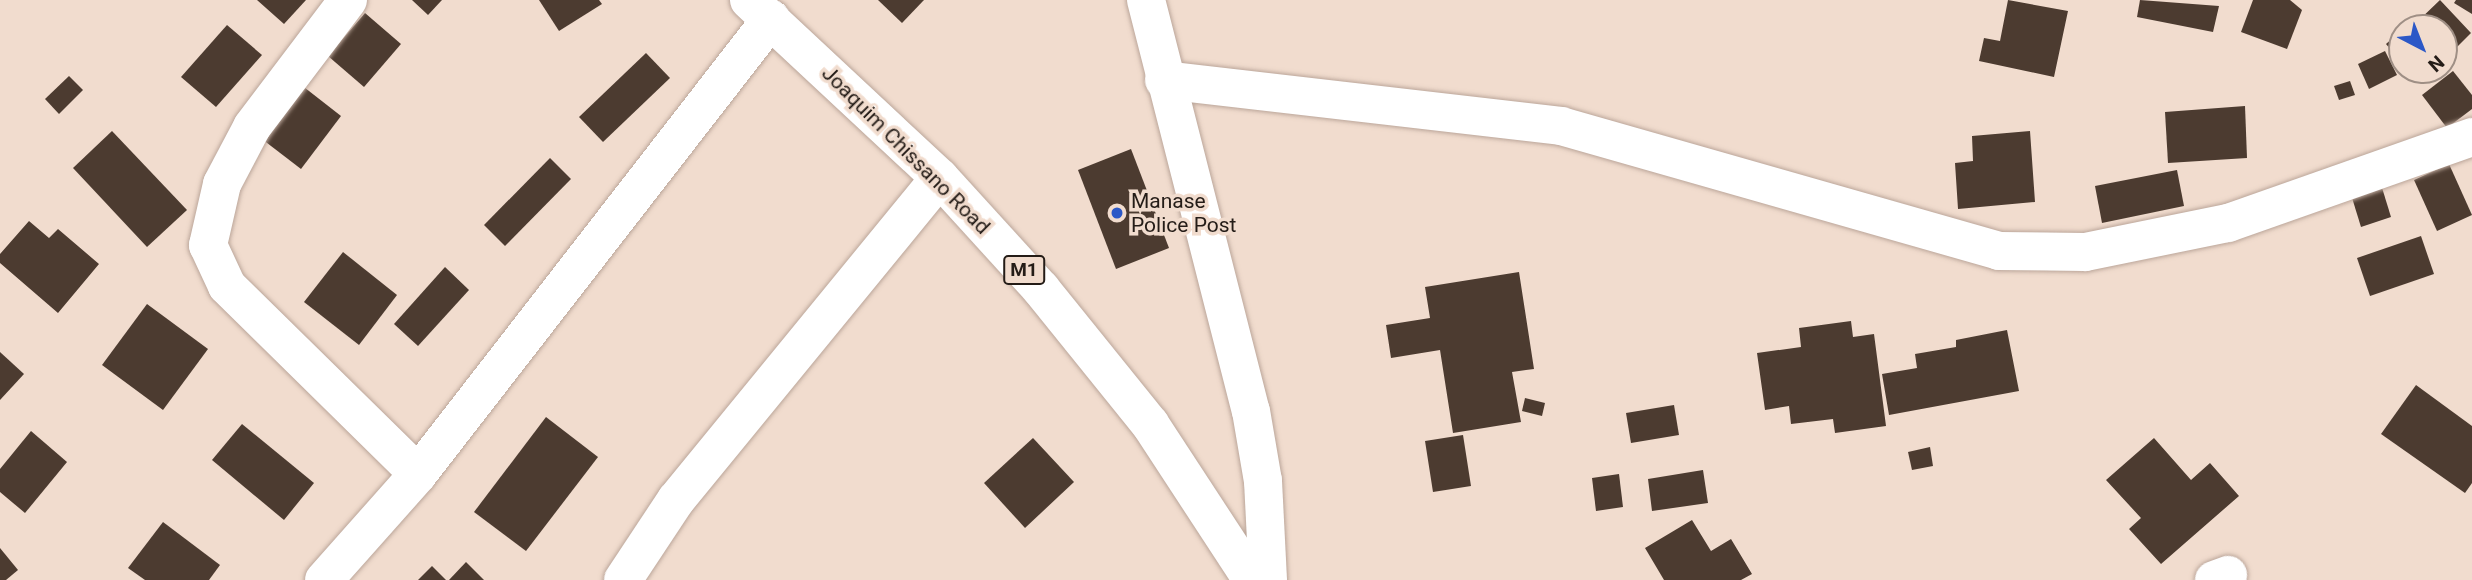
<!DOCTYPE html>
<html>
<head>
<meta charset="utf-8">
<style>
  body { margin:0 }
  #map { position:relative; width:2472px; height:580px; overflow:hidden; background:#f1dcce; font-family:Roboto,sans-serif }
  div>[style] { position:absolute }
  .building>* { inset:0; background:#4c3b30 }
  .roads { filter:drop-shadow(0 0 2px #bba69a) drop-shadow(0 0 2px #bba69a) }
  .minor>* { height:38px; margin:-19px; padding:0 19px; transform-origin:19px; border-radius:19px; background:#fff }
  .tertiary>* { height:38px; margin:-19px; padding:0 19px; transform-origin:19px; border-radius:19px; background:#fff }
  .trunk>* { height:38px; margin:-19px; padding:0 19px; transform-origin:19px; border-radius:19px; background:#fff }
  .dots>* { width:19px; height:19px; translate:-50% -50%; box-sizing:border-box; border:4px solid #f1dcce; border-radius:50% }
  span { translate:-50% -50%; white-space:nowrap; text-align:center; line-height:1.15; -webkit-text-stroke:7px #f1dcce; paint-order:stroke }
  .shield-label span { padding:2px 5px; background:#f1dcce; border:2px solid; border-radius:5px; -webkit-text-stroke-width:0 }
  .shield-label { font-size:19px; color:#241c17; font-weight:700 }
  .street-label { font-size:21px; color:#241c17 }
  .poi-label { font-size:21px; color:#241c17 }
  .left { translate:0 -50%; text-align:left }
  .north { position:absolute; left:2388px; top:14px; width:70px; height:70px; box-sizing:border-box; background:#f1dcce; border:2px solid #9f8f85; border-radius:50%; rotate:138deg; font-size:19px; font-weight:700; line-height:28px; text-align:center; color:#241c17 }
  .north::after { content:''; display:block; margin:auto; width:24px; height:32px; background:#2c58c7; clip-path:polygon(50% 0,100% 100%,50% 72%,0 100%) }
</style>
</head>
<body>
<div id="map">
  <div class="building">
    <div style="clip-path:polygon(257px 0,306px 0,284px 24px)"></div>
    <div style="clip-path:polygon(412px 0,442px 0,428px 15px)"></div>
    <div style="clip-path:polygon(539px 0,599px 0,602px 4px,559px 31px)"></div>
    <div style="clip-path:polygon(878px 0,924px 0,902px 23px)"></div>
    <div style="clip-path:polygon(2008px 0,2068px 11px,2054px 77px,1979px 61px,1984px 38px,2000px 41px)"></div>
    <div style="clip-path:polygon(2140px 0,2219px 6px,2213px 32px,2137px 17px)"></div>
    <div style="clip-path:polygon(2253px 0,2290px 0,2302px 10px,2287px 49px,2241px 32px)"></div>
    <div style="clip-path:polygon(2440px 0,2471px 33px,2448px 56px,2444px 28px,2416px 23px)"></div>
    <div style="clip-path:polygon(2456px 0,2472px 0,2472px 14px,2454px 3px)"></div>
    <div style="clip-path:polygon(365px 13px,401px 44px,364px 87px,328px 56px)"></div>
    <div style="clip-path:polygon(227px 25px,262px 55px,216px 107px,181px 77px)"></div>
    <div style="clip-path:polygon(2402px 30px,2402px 63px,2386px 44px)"></div>
    <div style="clip-path:polygon(2385px 51px,2397px 75px,2369px 89px,2358px 64px)"></div>
    <div style="clip-path:polygon(646px 53px,670px 78px,603px 142px,579px 117px)"></div>
    <div style="clip-path:polygon(2419px 70px,2439px 70px,2428px 80px)"></div>
    <div style="clip-path:polygon(2453px 71px,2472px 95px,2472px 109px,2447px 128px,2422px 95px)"></div>
    <div style="clip-path:polygon(69px 76px,83px 90px,59px 114px,45px 99px)"></div>
    <div style="clip-path:polygon(2350px 81px,2355px 95px,2339px 100px,2334px 86px)"></div>
    <div style="clip-path:polygon(300px 84px,341px 116px,301px 169px,258px 136px)"></div>
    <div style="clip-path:polygon(2245px 106px,2247px 158px,2168px 163px,2165px 112px)"></div>
    <div style="clip-path:polygon(112px 131px,187px 210px,147px 247px,73px 168px)"></div>
    <div style="clip-path:polygon(2030px 131px,2035px 202px,1958px 209px,1955px 163px,1973px 161px,1972px 136px)"></div>
    <div style="clip-path:polygon(1131px 149px,1169px 248px,1116px 269px,1078px 170px)"></div>
    <div style="clip-path:polygon(550px 158px,571px 179px,505px 246px,484px 225px)"></div>
    <div style="clip-path:polygon(2449px 164px,2472px 215px,2437px 231px,2414px 180px)"></div>
    <div style="clip-path:polygon(2177px 170px,2184px 206px,2102px 223px,2095px 186px)"></div>
    <div style="clip-path:polygon(2379px 178px,2391px 217px,2361px 227px,2349px 188px)"></div>
    <div style="clip-path:polygon(29px 221px,49px 238px,58px 229px,99px 264px,58px 313px,0 263px,0 254px)"></div>
    <div style="clip-path:polygon(2421px 236px,2434px 274px,2370px 296px,2357px 258px)"></div>
    <div style="clip-path:polygon(343px 252px,397px 295px,359px 345px,304px 302px)"></div>
    <div style="clip-path:polygon(445px 267px,469px 290px,418px 346px,394px 324px)"></div>
    <div style="clip-path:polygon(1519px 272px,1534px 369px,1512px 372px,1521px 422px,1453px 433px,1440px 350px,1391px 358px,1386px 325px,1430px 318px,1425px 287px)"></div>
    <div style="clip-path:polygon(147px 304px,208px 349px,163px 410px,102px 365px)"></div>
    <div style="clip-path:polygon(1851px 321px,1853px 337px,1874px 334px,1886px 426px,1835px 433px,1833px 419px,1791px 424px,1789px 406px,1765px 410px,1757px 353px,1801px 347px,1799px 328px)"></div>
    <div style="clip-path:polygon(2007px 330px,2019px 391px,1889px 415px,1882px 374px,1917px 368px,1915px 354px,1956px 347px,1956px 340px)"></div>
    <div style="clip-path:polygon(0 352px,24px 374px,0 400px)"></div>
    <div style="clip-path:polygon(2416px 385px,2472px 426px,2472px 483px,2465px 493px,2381px 434px)"></div>
    <div style="clip-path:polygon(1525px 398px,1545px 403px,1542px 416px,1522px 411px)"></div>
    <div style="clip-path:polygon(1674px 405px,1679px 435px,1631px 443px,1626px 413px)"></div>
    <div style="clip-path:polygon(546px 417px,598px 457px,526px 551px,474px 512px)"></div>
    <div style="clip-path:polygon(242px 424px,314px 483px,284px 520px,212px 460px)"></div>
    <div style="clip-path:polygon(31px 431px,67px 462px,25px 513px,0 492px,0 469px)"></div>
    <div style="clip-path:polygon(1463px 435px,1471px 486px,1433px 492px,1425px 441px)"></div>
    <div style="clip-path:polygon(1033px 438px,1074px 482px,1025px 528px,984px 483px)"></div>
    <div style="clip-path:polygon(2154px 438px,2191px 480px,2210px 463px,2239px 496px,2161px 564px,2129px 529px,2141px 518px,2106px 480px)"></div>
    <div style="clip-path:polygon(1930px 447px,1933px 466px,1912px 470px,1908px 452px)"></div>
    <div style="clip-path:polygon(1703px 470px,1708px 503px,1652px 511px,1648px 479px)"></div>
    <div style="clip-path:polygon(1619px 474px,1623px 507px,1596px 511px,1592px 478px)"></div>
    <div style="clip-path:polygon(1692px 520px,1711px 551px,1731px 539px,1752px 574px,1741px 580px,1664px 580px,1645px 548px)"></div>
    <div style="clip-path:polygon(163px 522px,220px 565px,209px 580px,145px 580px,128px 568px)"></div>
    <div style="clip-path:polygon(0 548px,18px 570px,6px 580px,0 580px)"></div>
    <div style="clip-path:polygon(466px 562px,484px 580px,449px 580px)"></div>
    <div style="clip-path:polygon(432px 566px,446px 580px,418px 580px)"></div>
  </div>
  <div class="roads">
    <div class="minor">
      <div style="left:348px;top:0;width:159px;rotate:127.1deg"></div>
      <div style="left:252px;top:127px;width:64px;rotate:117.8deg"></div>
      <div style="left:222px;top:184px;width:63px;rotate:102.9deg"></div>
      <div style="left:208px;top:245px;width:45px;rotate:65.1deg"></div>
      <div style="left:227px;top:286px;width:268px;rotate:44.5deg"></div>
      <div style="left:1164px;top:80px;width:400px;rotate:6.6deg"></div>
      <div style="left:1561px;top:126px;width:455px;rotate:15.9deg"></div>
      <div style="left:1999px;top:251px;width:86px;rotate:0.7deg"></div>
      <div style="left:2085px;top:252px;width:146px;rotate:-11.5deg"></div>
      <div style="left:2228px;top:223px;width:259px;rotate:-19.4deg"></div>
      <div style="left:324px;top:580px;width:142px;rotate:-48.4deg"></div>
      <div style="left:418px;top:474px;width:576px;rotate:-52.19deg"></div>
      <div style="left:623px;top:580px;width:96px;rotate:-56.5deg"></div>
      <div style="left:676px;top:500px;width:416px;rotate:-50.7deg"></div>
      <div style="left:2214px;top:580px;width:15px;rotate:-20deg"></div>
    </div>
    <div class="tertiary">
      <div style="left:1146px;top:0;width:424px;rotate:75.7deg"></div>
      <div style="left:1251px;top:411px;width:71px;rotate:80.3deg"></div>
      <div style="left:1263px;top:481px;width:99px;rotate:87.1deg"></div>
    </div>
    <div class="trunk">
      <div style="left:749px;top:0;width:261px;rotate:43deg"></div>
      <div style="left:940px;top:178px;width:150px;rotate:47.7deg"></div>
      <div style="left:1041px;top:289px;width:174px;rotate:51.1deg"></div>
      <div style="left:1150px;top:424px;width:186px;rotate:56.8deg"></div>
    </div>
  </div>
  <div class="dots">
    <div style="left:1117px;top:213px;background:#2c58c7"></div>
  </div>
  <div class="shield-label">
    <span style="left:1024px;top:270px">M1</span>
  </div>
  <div class="street-label">
    <span style="left:906px;top:150px;rotate:45deg">Joaquim Chissano Road</span>
  </div>
  <div class="poi-label">
    <span class="left" style="left:1131px;top:213px">Manase<br>Police Post</span>
  </div>
  <div class="north">N</div>
</div>
</body>
</html>
